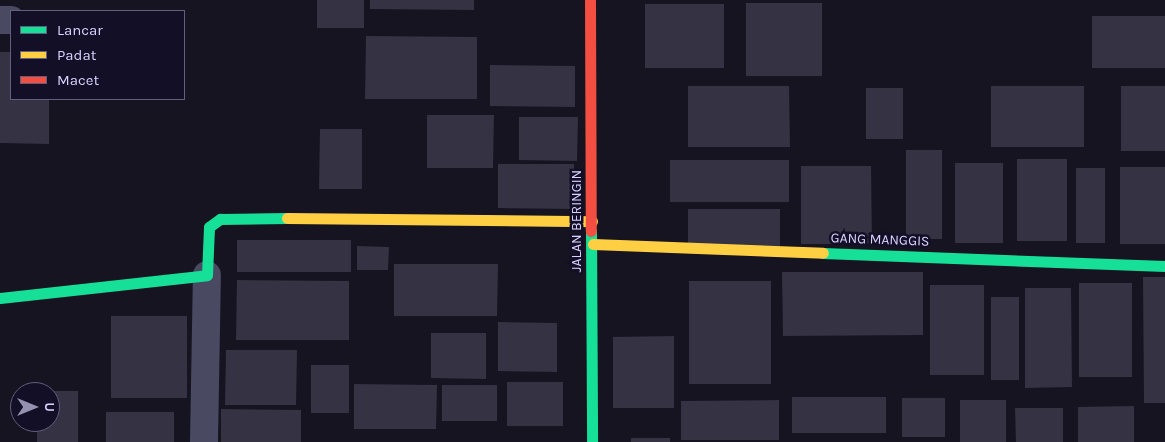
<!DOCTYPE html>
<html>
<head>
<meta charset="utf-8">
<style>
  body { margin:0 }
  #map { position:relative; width:1165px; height:442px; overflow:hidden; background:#161421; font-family:Karla,sans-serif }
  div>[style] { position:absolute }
  .building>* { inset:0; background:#343243 }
  .street>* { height:28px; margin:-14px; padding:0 14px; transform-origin:14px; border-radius:14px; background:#4a4962 }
  .fast>* { height:11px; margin:-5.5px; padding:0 5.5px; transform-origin:5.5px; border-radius:5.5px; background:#16e098 }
  .slow>* { height:11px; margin:-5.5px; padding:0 5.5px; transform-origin:5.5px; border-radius:5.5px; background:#ffcf43 }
  .jam>* { height:11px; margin:-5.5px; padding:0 5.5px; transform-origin:5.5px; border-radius:5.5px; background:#f24e42 }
  span { translate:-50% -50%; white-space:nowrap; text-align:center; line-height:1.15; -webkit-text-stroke:5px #130f26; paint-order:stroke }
  .street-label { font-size:14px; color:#d9d4ff }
  .legend { position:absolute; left:10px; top:10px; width:175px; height:90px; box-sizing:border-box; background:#130f26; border:1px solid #625e7d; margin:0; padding:6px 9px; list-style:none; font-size:15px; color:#d9d4ff }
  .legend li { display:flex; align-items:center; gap:10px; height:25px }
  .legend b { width:25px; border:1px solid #625e7d }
  .north { position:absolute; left:10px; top:382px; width:50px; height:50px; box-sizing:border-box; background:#130f26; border:1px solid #625e7d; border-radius:50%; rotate:90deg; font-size:14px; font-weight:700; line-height:20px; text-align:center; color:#d9d4ff }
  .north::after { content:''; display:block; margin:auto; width:18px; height:22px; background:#9591b1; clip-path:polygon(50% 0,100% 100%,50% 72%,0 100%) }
</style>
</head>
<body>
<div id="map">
  <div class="building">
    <div style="clip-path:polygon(317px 0,364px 0,364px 28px,317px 28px)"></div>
    <div style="clip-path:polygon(370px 0,474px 0,474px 10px,370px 9px)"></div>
    <div style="clip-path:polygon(746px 3px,822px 3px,822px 76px,746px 76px)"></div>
    <div style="clip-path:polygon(645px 4px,724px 4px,724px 68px,645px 68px)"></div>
    <div style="clip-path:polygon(1092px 16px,1165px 16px,1165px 68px,1092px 68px)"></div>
    <div style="clip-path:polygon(366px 36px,477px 37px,477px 99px,365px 99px)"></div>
    <div style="clip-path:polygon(0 52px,11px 52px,11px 99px,49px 99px,49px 144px,0 143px)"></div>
    <div style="clip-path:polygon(490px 65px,575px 66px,575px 107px,490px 106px)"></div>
    <div style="clip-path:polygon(688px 86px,789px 86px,790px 147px,688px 147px)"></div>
    <div style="clip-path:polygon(991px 86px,1084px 86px,1084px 147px,991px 147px)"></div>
    <div style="clip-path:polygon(1121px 86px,1165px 86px,1165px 151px,1121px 151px)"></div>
    <div style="clip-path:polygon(866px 88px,903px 88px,903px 139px,866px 139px)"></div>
    <div style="clip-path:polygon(427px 115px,494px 115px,493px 168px,427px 168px)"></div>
    <div style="clip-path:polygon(519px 117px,578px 117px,577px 161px,519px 160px)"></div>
    <div style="clip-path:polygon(320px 129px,362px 129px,362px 189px,319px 189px)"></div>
    <div style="clip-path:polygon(906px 150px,942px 150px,942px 239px,906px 239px)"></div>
    <div style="clip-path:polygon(1017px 159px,1067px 159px,1067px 241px,1017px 241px)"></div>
    <div style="clip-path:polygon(670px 160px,789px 160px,789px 202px,670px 202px)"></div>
    <div style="clip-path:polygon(955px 163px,1003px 163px,1003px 243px,955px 243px)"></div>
    <div style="clip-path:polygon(498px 164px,574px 164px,574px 209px,498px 208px)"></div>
    <div style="clip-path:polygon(801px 166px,871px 166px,872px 244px,801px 244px)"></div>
    <div style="clip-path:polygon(1120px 167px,1165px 167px,1165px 244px,1120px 244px)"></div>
    <div style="clip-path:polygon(1076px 168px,1105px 168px,1105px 243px,1076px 243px)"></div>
    <div style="clip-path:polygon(688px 209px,780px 209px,780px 246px,688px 246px)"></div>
    <div style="clip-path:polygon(237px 240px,351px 240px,351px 272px,237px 272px)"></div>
    <div style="clip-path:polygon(357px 246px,389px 247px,388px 270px,357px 270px)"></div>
    <div style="clip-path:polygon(394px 264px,498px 264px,497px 316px,394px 316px)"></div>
    <div style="clip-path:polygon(782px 272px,923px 272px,923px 335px,783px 336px)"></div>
    <div style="clip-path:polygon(1143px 277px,1165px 277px,1165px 403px,1144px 403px)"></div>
    <div style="clip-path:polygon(237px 280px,349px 281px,349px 340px,236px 340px)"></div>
    <div style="clip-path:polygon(689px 281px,771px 281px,771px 384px,689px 384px)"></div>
    <div style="clip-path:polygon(1079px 283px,1132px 283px,1132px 377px,1079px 377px)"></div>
    <div style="clip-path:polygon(930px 285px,984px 285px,984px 375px,930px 375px)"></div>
    <div style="clip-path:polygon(1025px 288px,1071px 288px,1072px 387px,1025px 388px)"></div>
    <div style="clip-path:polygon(991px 297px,1019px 297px,1019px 380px,991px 380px)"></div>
    <div style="clip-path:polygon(111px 316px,187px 316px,187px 398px,111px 398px)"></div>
    <div style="clip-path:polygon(498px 322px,557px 323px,557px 372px,498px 371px)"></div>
    <div style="clip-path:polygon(431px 333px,486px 333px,486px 379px,431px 378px)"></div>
    <div style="clip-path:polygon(674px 336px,674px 408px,613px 408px,613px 337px)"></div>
    <div style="clip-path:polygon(226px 350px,297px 350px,296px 405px,225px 405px)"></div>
    <div style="clip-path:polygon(311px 365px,349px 365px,349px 413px,311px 413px)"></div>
    <div style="clip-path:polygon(507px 382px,563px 382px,563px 426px,507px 426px)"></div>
    <div style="clip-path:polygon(354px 384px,437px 385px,436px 429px,354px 429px)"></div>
    <div style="clip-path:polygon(442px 385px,497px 385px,497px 421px,442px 421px)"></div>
    <div style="clip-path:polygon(50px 391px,78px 391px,78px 442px,37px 442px,37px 422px,50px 422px)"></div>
    <div style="clip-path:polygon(792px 397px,886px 397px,886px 433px,792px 433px)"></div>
    <div style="clip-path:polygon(902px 398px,945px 398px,945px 437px,902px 437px)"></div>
    <div style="clip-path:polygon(779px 400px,779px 440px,681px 440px,681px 401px)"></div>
    <div style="clip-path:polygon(960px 400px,1006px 400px,1006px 442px,960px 442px)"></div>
    <div style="clip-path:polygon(1134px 406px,1134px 442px,1078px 442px,1078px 407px)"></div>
    <div style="clip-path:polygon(1015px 408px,1063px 408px,1063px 442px,1016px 442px)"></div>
    <div style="clip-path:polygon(221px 409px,301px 410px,301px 442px,221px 442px)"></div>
    <div style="clip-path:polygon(106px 412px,174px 412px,174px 442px,106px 442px)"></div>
    <div style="clip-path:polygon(631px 438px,670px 438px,670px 442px,631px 442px)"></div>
  </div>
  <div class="street">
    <div style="left:0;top:20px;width:11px"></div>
    <div style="left:204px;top:442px;width:167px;rotate:-89deg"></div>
  </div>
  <div class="fast">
    <div style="left:591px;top:231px;width:211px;rotate:89.7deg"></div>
    <div style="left:823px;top:253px;width:342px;rotate:2.2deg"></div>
    <div style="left:0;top:298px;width:208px;rotate:-6.3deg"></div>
    <div style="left:207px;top:275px;width:48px;rotate:-87.6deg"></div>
    <div style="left:209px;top:227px;width:14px;rotate:-36deg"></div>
    <div style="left:220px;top:219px;width:67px;rotate:-0.9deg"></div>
  </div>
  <div class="slow">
    <div style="left:287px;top:218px;width:305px;rotate:0.6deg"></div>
    <div style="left:593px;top:244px;width:230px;rotate:2.2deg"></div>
  </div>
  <div class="jam">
    <div style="left:590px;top:0;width:231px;rotate:89.8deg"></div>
  </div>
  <div class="street-label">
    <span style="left:577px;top:221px;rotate:-90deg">JALAN BERINGIN</span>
    <span style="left:880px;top:240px;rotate:2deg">GANG MANGGIS</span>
  </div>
  <ul class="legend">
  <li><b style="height:6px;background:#16e098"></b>Lancar</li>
  <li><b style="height:6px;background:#ffcf43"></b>Padat</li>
  <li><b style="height:6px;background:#f24e42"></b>Macet</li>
  </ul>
  <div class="north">U</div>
</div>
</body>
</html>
